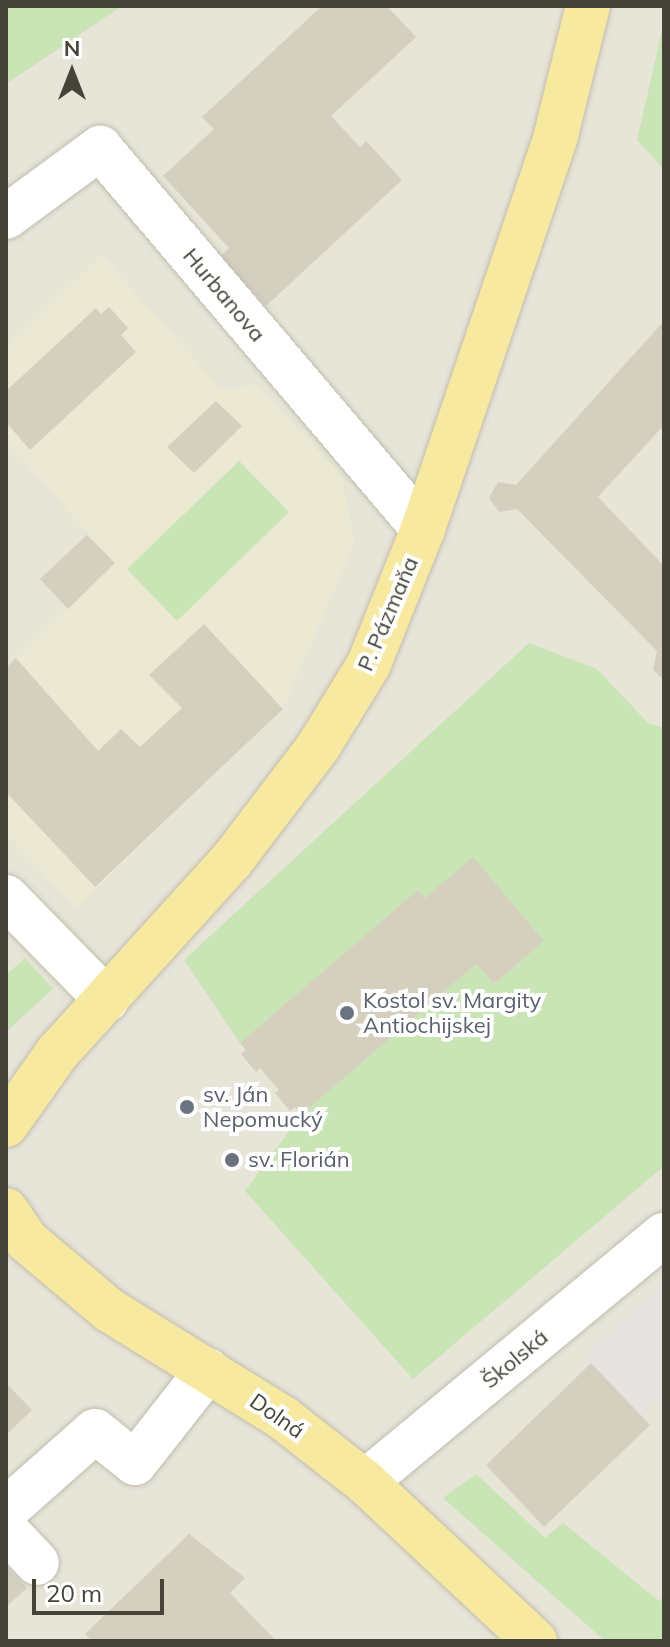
<!DOCTYPE html>
<html>
<head>
<meta charset="utf-8">
<style>
  body { margin:0 }
  #map { position:relative; width:670px; height:1647px; overflow:hidden; background:#f3f2e9; font-family:Mulish,sans-serif }
  div>[style] { position:absolute }
  .residential>* { inset:0; background:#e7e4d8 }
  .education>* { inset:0; background:#ebe8d4 }
  .green>* { inset:0; background:#c9e4b5 }
  .parking>* { inset:0; background:#e5e4e0 }
  .building>* { inset:0; background:#d4cfbf }
  .roads { filter:drop-shadow(0 0 2px #c1bdaf) drop-shadow(0 0 2px #c1bdaf) }
  .minor>* { height:44px; margin:-22px; padding:0 22px; transform-origin:22px; border-radius:22px; background:#fff }
  .major>* { height:44px; margin:-22px; padding:0 22px; transform-origin:22px; border-radius:22px; background:#f7e99f }
  .dots>* { width:22px; height:22px; translate:-50% -50%; box-sizing:border-box; border:4px solid #fff; border-radius:50% }
  span { translate:-50% -50%; white-space:nowrap; text-align:center; line-height:1.15; -webkit-text-stroke:8px #fff; paint-order:stroke }
  .street-label { font-size:22px; color:#464338 }
  .worship-label { font-size:22px; color:#5b616d }
  .left { translate:0 -50%; text-align:left }
  .frame { position:absolute; inset:0; border:8px solid #464338; pointer-events:none }
  .north { position:absolute; left:32px; top:32px; width:80px; height:80px; -webkit-text-stroke:6px #fff; paint-order:stroke; rotate:0deg; font-size:22px; font-weight:700; line-height:32px; text-align:center; color:#464338 }
  .north::after { content:''; display:block; margin:auto; width:28px; height:36px; background:#464338; clip-path:polygon(50% 0,100% 100%,50% 72%,0 100%) }
  .scale { position:absolute; left:32px; top:1579px; width:132px; height:36px; box-sizing:border-box; border:4px solid #464338; border-top:0; padding-left:10px; font-size:24px; line-height:28px; white-space:nowrap; color:#464338; -webkit-text-stroke:6px #fff; paint-order:stroke }
</style>
</head>
<body>
<div id="map">
  <div class="residential">
    <div style="clip-path:polygon(6px 6px,664px 6px,664px 1641px,6px 1641px)"></div>
  </div>
  <div class="education">
    <div style="clip-path:polygon(102px 255px,221px 389px,255px 384px,342px 476px,355px 543px,283px 709px,76px 908px,6px 833px,6px 668px,114px 563px,6px 441px,6px 348px)"></div>
  </div>
  <div class="green">
    <div style="clip-path:polygon(6px 6px,122px 6px,6px 84px)"></div>
    <div style="clip-path:polygon(664px 22px,664px 169px,637px 140px)"></div>
    <div style="clip-path:polygon(239px 461px,289px 512px,177px 621px,127px 569px)"></div>
    <div style="clip-path:polygon(529px 643px,597px 669px,649px 724px,664px 727px,664px 1166px,413px 1379px,245px 1191px,301px 1115px,476px 964px,494px 984px,544px 941px,473px 858px,425px 898px,418px 891px,240px 1043px,184px 960px)"></div>
    <div style="clip-path:polygon(25px 958px,53px 989px,6px 1032px,6px 975px)"></div>
    <div style="clip-path:polygon(476px 1474px,545px 1538px,563px 1523px,659px 1601px,664px 1597px,664px 1641px,605px 1641px,443px 1498px)"></div>
  </div>
  <div class="parking">
    <div style="clip-path:polygon(664px 1282px,664px 1394px,640px 1416px,584px 1356px)"></div>
  </div>
  <div class="building">
    <div style="clip-path:polygon(322px 6px,387px 6px,416px 37px,331px 116px,360px 147px,366px 141px,402px 180px,266px 306px,220px 257px,229px 248px,163px 176px,214px 129px,202px 117px)"></div>
    <div style="clip-path:polygon(109px 307px,128px 328px,121px 335px,136px 352px,30px 450px,6px 422px,6px 391px,96px 308px,101px 314px)"></div>
    <div style="clip-path:polygon(664px 321px,664px 425px,598px 497px,664px 566px,664px 680px,653px 670px,657px 651px,517px 509px,499px 512px,489px 498px,498px 482px,516px 485px)"></div>
    <div style="clip-path:polygon(216px 401px,242px 426px,194px 473px,167px 447px)"></div>
    <div style="clip-path:polygon(87px 535px,115px 563px,68px 609px,40px 579px)"></div>
    <div style="clip-path:polygon(204px 624px,283px 709px,95px 887px,6px 792px,6px 668px,16px 658px,98px 751px,121px 729px,140px 747px,182px 708px,149px 675px)"></div>
    <div style="clip-path:polygon(473px 857px,544px 941px,494px 984px,476px 964px,301px 1115px,295px 1107px,290px 1111px,275px 1093px,279px 1090px,260px 1068px,256px 1072px,241px 1054px,246px 1050px,240px 1043px,418px 890px,425px 898px)"></div>
    <div style="clip-path:polygon(591px 1363px,650px 1425px,544px 1527px,486px 1465px)"></div>
    <div style="clip-path:polygon(6px 1383px,32px 1410px,6px 1435px)"></div>
    <div style="clip-path:polygon(189px 1534px,245px 1578px,230px 1593px,276px 1641px,92px 1641px,85px 1634px)"></div>
    <div style="clip-path:polygon(6px 1566px,27px 1588px,6px 1607px)"></div>
  </div>
  <div class="roads">
    <div class="minor">
      <div style="left:6px;top:217px;width:117px;rotate:-36.3deg"></div>
      <div style="left:100px;top:148px;width:499px;rotate:49.7deg"></div>
      <div style="left:6px;top:897px;width:144px;rotate:45.6deg"></div>
      <div style="left:365px;top:1482px;width:388px;rotate:-39.6deg"></div>
      <div style="left:6px;top:1510px;width:119px;rotate:-41.6deg"></div>
      <div style="left:95px;top:1431px;width:51px;rotate:38.7deg"></div>
      <div style="left:135px;top:1463px;width:118px;rotate:-51.9deg"></div>
      <div style="left:6px;top:1530px;width:45px;rotate:46.8deg"></div>
    </div>
    <div class="major">
      <div style="left:6px;top:1125px;width:88px;rotate:-54.7deg"></div>
      <div style="left:57px;top:1053px;width:261px;rotate:-47.8deg"></div>
      <div style="left:232px;top:860px;width:142px;rotate:-52.7deg"></div>
      <div style="left:318px;top:747px;width:97px;rotate:-58.4deg"></div>
      <div style="left:369px;top:664px;width:145px;rotate:-68.2deg"></div>
      <div style="left:423px;top:529px;width:416px;rotate:-71.3deg"></div>
      <div style="left:556px;top:135px;width:133px;rotate:-76.1deg"></div>
      <div style="left:6px;top:1210px;width:36px;rotate:56deg"></div>
      <div style="left:26px;top:1240px;width:109px;rotate:40.1deg"></div>
      <div style="left:109px;top:1310px;width:205px;rotate:31.8deg"></div>
      <div style="left:283px;top:1418px;width:104px;rotate:38deg"></div>
      <div style="left:365px;top:1482px;width:233px;rotate:43.1deg"></div>
    </div>
  </div>
  <div class="dots">
    <div style="left:347px;top:1013px;background:#6b7280"></div>
    <div style="left:187px;top:1107px;background:#6b7280"></div>
    <div style="left:232px;top:1160px;background:#6b7280"></div>
  </div>
  <div class="street-label">
    <span style="left:224px;top:295px;rotate:50deg">Hurbanova</span>
    <span style="left:388px;top:614px;rotate:-67deg">P. Pázmaňa</span>
    <span style="left:515px;top:1359px;rotate:-40deg">Školská</span>
    <span style="left:277px;top:1416px;rotate:35deg">Dolná</span>
  </div>
  <div class="worship-label">
    <span class="left" style="left:363px;top:1013px">Kostol sv. Margity<br>Antiochijskej</span>
    <span class="left" style="left:203px;top:1107px">sv. Ján<br>Nepomucký</span>
    <span class="left" style="left:248px;top:1160px">sv. Florián</span>
  </div>
  <div class="frame"></div>
  <div class="north">N</div>
  <div class="scale">20 m</div>
</div>
</body>
</html>
